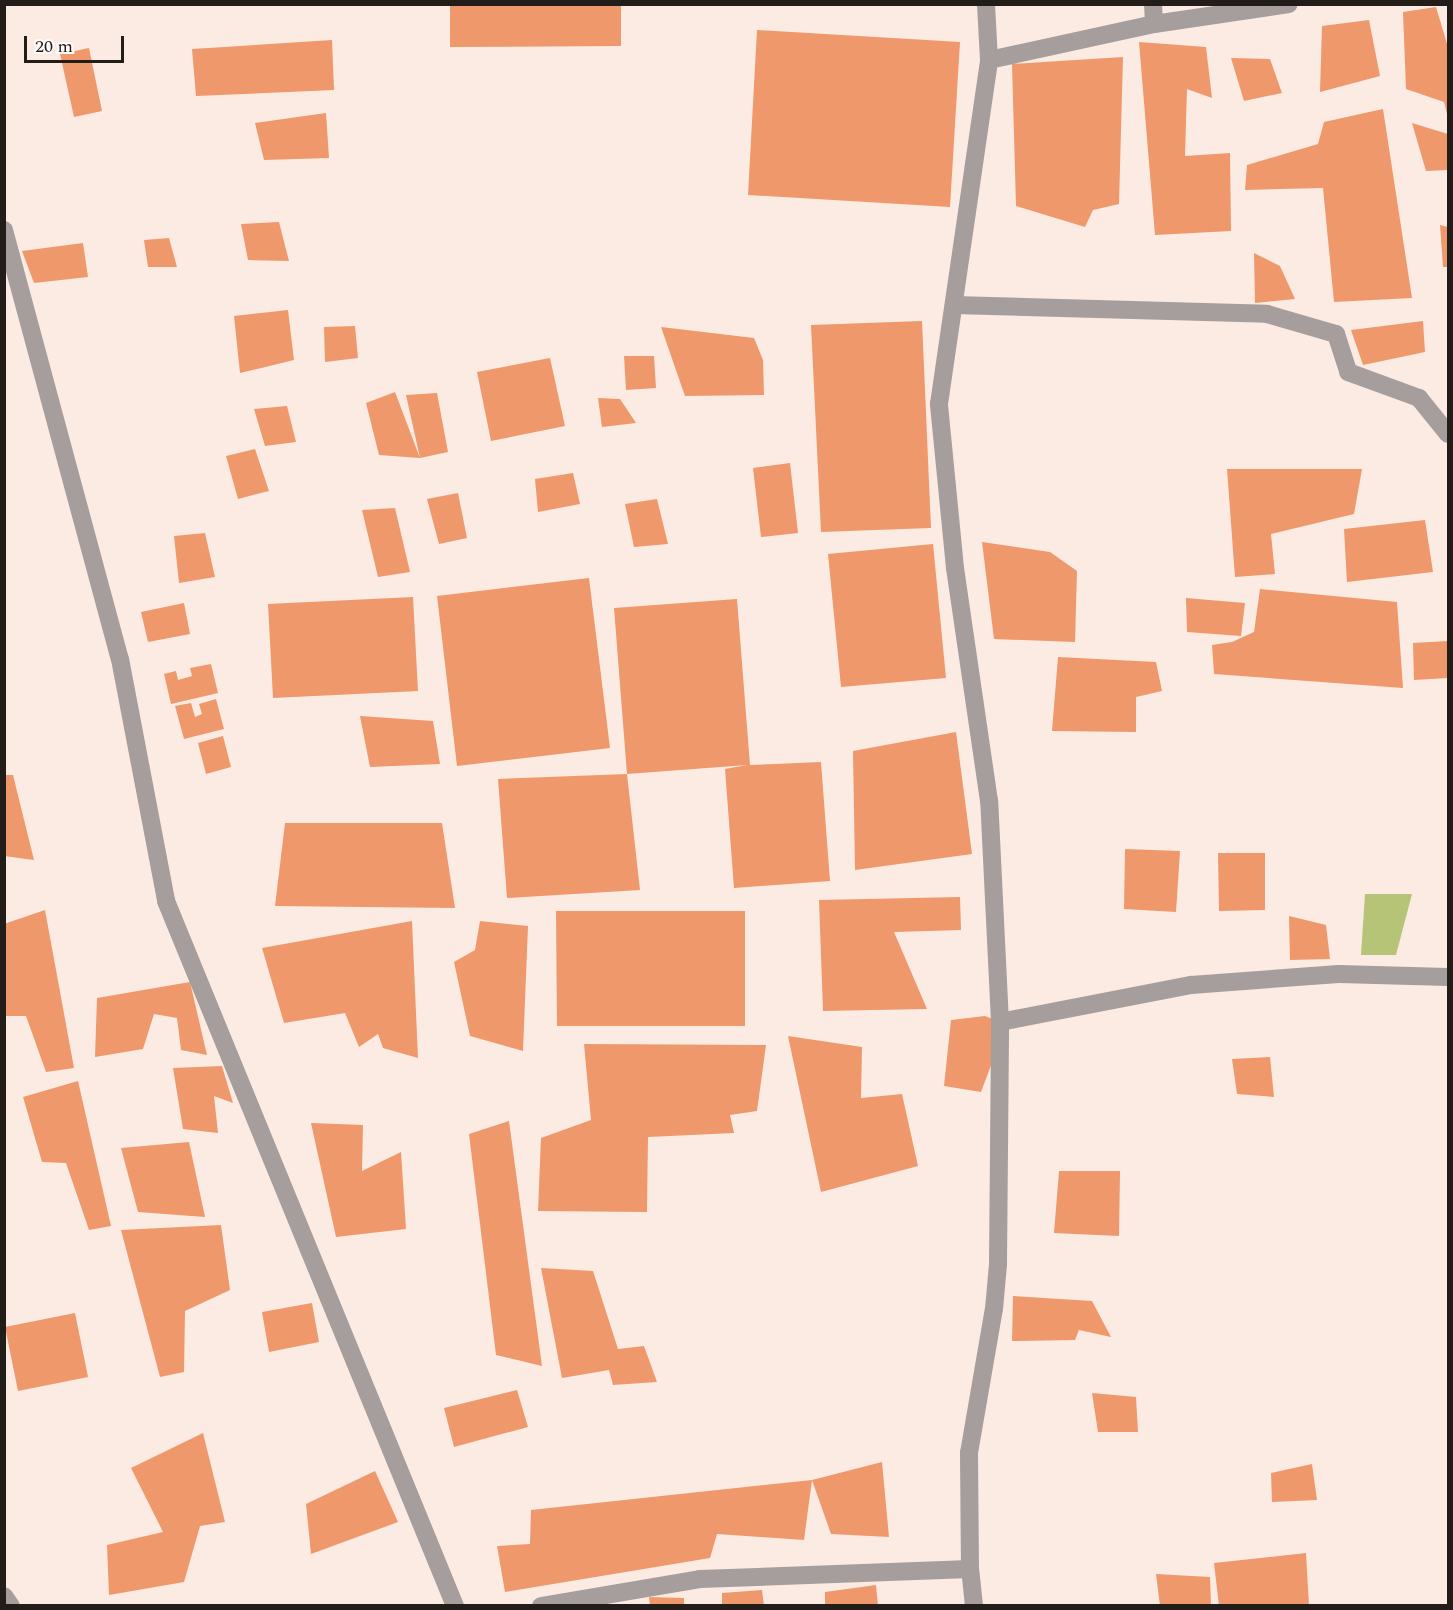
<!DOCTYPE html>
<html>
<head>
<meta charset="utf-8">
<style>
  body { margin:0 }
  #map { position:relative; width:1453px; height:1610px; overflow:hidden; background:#fcebe3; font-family:Spectral,serif }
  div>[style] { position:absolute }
  .green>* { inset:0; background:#b6c478 }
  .building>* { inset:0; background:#ef986c }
  .street>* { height:18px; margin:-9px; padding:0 9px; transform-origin:9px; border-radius:9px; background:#a69e9d }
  span { translate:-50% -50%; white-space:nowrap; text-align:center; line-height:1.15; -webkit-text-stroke:4.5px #fffbfa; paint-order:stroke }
  .frame { position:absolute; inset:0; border:6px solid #231d1a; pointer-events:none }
  .scale { position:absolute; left:24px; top:36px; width:100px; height:27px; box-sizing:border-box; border:3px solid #231d1a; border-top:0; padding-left:8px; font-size:18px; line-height:21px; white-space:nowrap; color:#231d1a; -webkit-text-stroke:4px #fffbfa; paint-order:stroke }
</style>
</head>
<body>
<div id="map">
  <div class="green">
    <div style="clip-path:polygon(1365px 894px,1412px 894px,1396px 955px,1361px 955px)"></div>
  </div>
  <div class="building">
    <div style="clip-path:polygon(450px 4px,621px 4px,621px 46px,450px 47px)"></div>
    <div style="clip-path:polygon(1436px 7px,1448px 47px,1448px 118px,1444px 102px,1406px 89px,1403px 12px)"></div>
    <div style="clip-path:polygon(1369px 20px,1380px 76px,1320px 92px,1322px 26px)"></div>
    <div style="clip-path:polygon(757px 30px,960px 42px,950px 207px,748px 195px)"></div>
    <div style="clip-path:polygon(332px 40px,334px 90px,196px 96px,192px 49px)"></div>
    <div style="clip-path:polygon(1139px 42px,1206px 47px,1212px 98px,1187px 89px,1185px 156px,1230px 153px,1231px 231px,1155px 235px)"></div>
    <div style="clip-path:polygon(89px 48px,102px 111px,74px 117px,60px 54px)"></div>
    <div style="clip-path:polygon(1123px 57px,1119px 204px,1093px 210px,1085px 227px,1016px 206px,1012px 64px)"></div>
    <div style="clip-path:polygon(1231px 58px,1270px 59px,1282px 93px,1244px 101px)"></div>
    <div style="clip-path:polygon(1383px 109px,1412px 298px,1334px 302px,1323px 188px,1245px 190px,1247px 165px,1318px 144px,1324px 122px)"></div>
    <div style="clip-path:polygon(326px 113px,329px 158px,264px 160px,255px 123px)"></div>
    <div style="clip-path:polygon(1412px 123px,1448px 134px,1448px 170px,1426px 171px)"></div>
    <div style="clip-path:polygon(279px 222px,289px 261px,248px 260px,241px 224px)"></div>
    <div style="clip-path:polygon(1440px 225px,1448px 227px,1448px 267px,1443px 267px)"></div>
    <div style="clip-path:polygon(169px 238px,177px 267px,148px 267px,144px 240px)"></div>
    <div style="clip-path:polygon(83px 243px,88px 277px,34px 283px,22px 251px)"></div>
    <div style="clip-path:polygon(1254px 253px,1280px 266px,1295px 299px,1255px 303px)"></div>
    <div style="clip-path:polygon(288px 310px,294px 360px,240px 373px,234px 316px)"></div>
    <div style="clip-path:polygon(922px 321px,931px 528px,821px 532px,811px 325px)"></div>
    <div style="clip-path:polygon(1423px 321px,1425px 352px,1363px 365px,1351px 330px)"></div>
    <div style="clip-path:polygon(355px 326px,358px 358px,325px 362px,324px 327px)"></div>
    <div style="clip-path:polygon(661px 327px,754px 338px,763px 360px,764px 395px,685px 396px)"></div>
    <div style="clip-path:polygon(624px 356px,654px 356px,656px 388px,626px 390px)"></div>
    <div style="clip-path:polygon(550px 358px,565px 426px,491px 441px,477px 372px)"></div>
    <div style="clip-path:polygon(395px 392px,420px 458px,406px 395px,437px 393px,448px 452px,420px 458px,379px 455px,366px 403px)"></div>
    <div style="clip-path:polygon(598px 398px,620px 399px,636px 423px,602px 427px)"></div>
    <div style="clip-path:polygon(287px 406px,296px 442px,265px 446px,254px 409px)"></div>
    <div style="clip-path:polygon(255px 449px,269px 491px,238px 499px,226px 456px)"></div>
    <div style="clip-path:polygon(790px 463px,798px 533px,761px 537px,753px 468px)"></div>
    <div style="clip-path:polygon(1227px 469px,1362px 469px,1354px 514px,1271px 534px,1275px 574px,1235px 577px)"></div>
    <div style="clip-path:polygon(573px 473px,580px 504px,538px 512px,535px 479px)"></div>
    <div style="clip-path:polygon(458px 493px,467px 538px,439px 544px,427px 499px)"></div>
    <div style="clip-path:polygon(657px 499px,668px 544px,634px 547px,625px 504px)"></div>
    <div style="clip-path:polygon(395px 508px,410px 572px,378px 577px,362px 510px)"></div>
    <div style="clip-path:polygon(1425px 520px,1433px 572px,1347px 582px,1344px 529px)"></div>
    <div style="clip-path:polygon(205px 533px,215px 577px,179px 583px,174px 536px)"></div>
    <div style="clip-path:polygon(982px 542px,1050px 552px,1077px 571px,1075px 642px,994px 639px)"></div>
    <div style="clip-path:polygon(933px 544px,946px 678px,841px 687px,828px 554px)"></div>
    <div style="clip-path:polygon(589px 578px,610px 748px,457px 766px,437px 596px)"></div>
    <div style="clip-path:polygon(1260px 589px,1397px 602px,1403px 688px,1214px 674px,1212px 645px,1232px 642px,1254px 632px)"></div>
    <div style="clip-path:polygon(413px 597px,418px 691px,273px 698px,268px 604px)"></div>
    <div style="clip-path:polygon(1186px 598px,1245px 603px,1241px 636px,1187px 632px)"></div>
    <div style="clip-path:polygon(737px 599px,750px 765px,821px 762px,830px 881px,734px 888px,725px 769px,747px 765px,627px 774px,614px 608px)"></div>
    <div style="clip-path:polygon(184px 603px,190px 634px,148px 642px,141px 612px)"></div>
    <div style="clip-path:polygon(1448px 641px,1448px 678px,1414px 680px,1413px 643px)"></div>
    <div style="clip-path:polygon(1058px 657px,1156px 662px,1162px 691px,1136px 697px,1136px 732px,1052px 731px)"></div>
    <div style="clip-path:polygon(211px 664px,218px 693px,171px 704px,164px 674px,176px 671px,178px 680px,192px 676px,190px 668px)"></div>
    <div style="clip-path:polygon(216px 699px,224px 729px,184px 739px,175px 706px,191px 703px,195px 717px,202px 714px,199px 704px)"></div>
    <div style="clip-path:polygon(360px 716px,433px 721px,440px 764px,370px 767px)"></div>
    <div style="clip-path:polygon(956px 732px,972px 854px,855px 870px,853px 751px)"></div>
    <div style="clip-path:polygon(223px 736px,231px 767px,206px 774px,198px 743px)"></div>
    <div style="clip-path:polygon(627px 774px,640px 890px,507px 898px,498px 779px)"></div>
    <div style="clip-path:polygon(4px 775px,13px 775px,34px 860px,4px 856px)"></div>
    <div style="clip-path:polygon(285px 823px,442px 823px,455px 908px,275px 906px)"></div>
    <div style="clip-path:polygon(1125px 849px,1180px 851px,1176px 912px,1124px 909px)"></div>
    <div style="clip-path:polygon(1218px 853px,1265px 853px,1265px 910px,1219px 911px)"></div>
    <div style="clip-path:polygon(960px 897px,961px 930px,894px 932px,927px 1009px,823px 1011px,819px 900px)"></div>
    <div style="clip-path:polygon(45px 910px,74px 1068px,46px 1072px,26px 1016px,4px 1016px,4px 924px)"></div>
    <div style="clip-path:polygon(556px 911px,745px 911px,745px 1026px,557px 1026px)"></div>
    <div style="clip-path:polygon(1289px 916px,1326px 925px,1330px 959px,1290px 960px)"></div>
    <div style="clip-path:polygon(412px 921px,418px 1058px,383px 1048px,378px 1034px,359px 1047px,345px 1013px,284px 1023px,262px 948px)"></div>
    <div style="clip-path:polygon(480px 921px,528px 926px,523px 1051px,470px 1036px,454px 962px,475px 950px)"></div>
    <div style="clip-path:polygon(190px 982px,207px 1055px,181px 1050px,177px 1018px,154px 1014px,143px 1049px,95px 1057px,97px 998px)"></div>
    <div style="clip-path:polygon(985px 1016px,1000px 1022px,999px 1044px,981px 1092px,944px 1086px,951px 1020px)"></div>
    <div style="clip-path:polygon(788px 1036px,862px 1047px,861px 1098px,902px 1094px,918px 1166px,821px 1192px)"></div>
    <div style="clip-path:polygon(584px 1044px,766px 1045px,757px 1111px,730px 1115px,734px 1133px,648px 1137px,647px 1212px,538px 1211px,541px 1138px,591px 1120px)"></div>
    <div style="clip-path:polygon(1270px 1057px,1274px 1097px,1237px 1094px,1232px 1059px)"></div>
    <div style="clip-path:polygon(222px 1066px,233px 1103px,214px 1096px,218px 1133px,183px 1129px,173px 1068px)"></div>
    <div style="clip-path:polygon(78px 1081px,111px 1226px,89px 1230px,66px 1163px,42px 1162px,23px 1097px)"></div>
    <div style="clip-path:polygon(509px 1121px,542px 1366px,496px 1355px,469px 1134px)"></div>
    <div style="clip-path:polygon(311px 1123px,363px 1125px,362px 1171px,401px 1152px,406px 1229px,336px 1237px)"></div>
    <div style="clip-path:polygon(189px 1142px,205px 1217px,138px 1212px,121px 1148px)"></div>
    <div style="clip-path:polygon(1059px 1171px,1120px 1171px,1119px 1236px,1054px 1233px)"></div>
    <div style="clip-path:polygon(221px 1225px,230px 1290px,185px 1311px,184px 1372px,160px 1377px,121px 1230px)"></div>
    <div style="clip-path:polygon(541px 1268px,593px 1271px,618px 1349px,644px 1346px,657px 1382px,613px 1385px,609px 1370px,562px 1378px)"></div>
    <div style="clip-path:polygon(1013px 1296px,1092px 1301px,1111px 1337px,1079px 1330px,1075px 1340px,1012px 1341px)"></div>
    <div style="clip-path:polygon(312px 1303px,319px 1342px,269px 1352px,262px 1312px)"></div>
    <div style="clip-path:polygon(75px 1313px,88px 1377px,18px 1391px,5px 1327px)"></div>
    <div style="clip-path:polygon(517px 1390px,528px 1427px,454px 1447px,444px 1408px)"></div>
    <div style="clip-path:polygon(1092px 1393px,1136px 1397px,1138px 1432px,1098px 1432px)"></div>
    <div style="clip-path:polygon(203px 1433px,225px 1522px,200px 1526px,184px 1582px,109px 1595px,107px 1545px,163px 1532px,131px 1468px)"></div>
    <div style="clip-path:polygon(882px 1462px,889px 1537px,831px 1534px,812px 1480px)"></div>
    <div style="clip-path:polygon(1312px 1464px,1317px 1500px,1272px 1502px,1271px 1473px)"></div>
    <div style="clip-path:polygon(375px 1471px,398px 1522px,311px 1554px,306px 1504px)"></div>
    <div style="clip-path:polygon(812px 1480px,804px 1540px,717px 1534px,710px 1558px,505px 1592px,497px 1546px,530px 1544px,531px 1510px)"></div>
    <div style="clip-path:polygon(1306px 1553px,1309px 1606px,1219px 1606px,1214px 1563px)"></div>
    <div style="clip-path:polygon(1156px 1574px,1210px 1577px,1211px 1606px,1160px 1606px)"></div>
    <div style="clip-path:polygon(876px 1585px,878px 1606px,825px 1606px,825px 1592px)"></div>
    <div style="clip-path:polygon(762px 1590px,764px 1606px,722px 1606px,722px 1593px)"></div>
    <div style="clip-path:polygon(649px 1597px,684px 1598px,684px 1606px,650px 1606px)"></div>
  </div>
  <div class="street">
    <div style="left:1153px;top:4px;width:20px;rotate:87deg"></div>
    <div style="left:989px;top:60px;width:169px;rotate:-12.3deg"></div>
    <div style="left:1154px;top:24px;width:136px;rotate:-8.4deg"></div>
    <div style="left:4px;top:230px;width:444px;rotate:74.9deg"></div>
    <div style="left:120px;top:659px;width:246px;rotate:79.2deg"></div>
    <div style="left:166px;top:901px;width:762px;rotate:67.71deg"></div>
    <div style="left:954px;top:305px;width:313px;rotate:1.6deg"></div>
    <div style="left:1267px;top:314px;width:72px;rotate:16.2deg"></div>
    <div style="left:1336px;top:334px;width:40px;rotate:72deg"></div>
    <div style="left:1348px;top:372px;width:76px;rotate:20.1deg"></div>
    <div style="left:1419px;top:398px;width:46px;rotate:51.1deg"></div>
    <div style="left:1000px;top:1022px;width:195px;rotate:-11deg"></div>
    <div style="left:1191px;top:985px;width:148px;rotate:-4.3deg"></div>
    <div style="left:1339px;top:974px;width:109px;rotate:1.6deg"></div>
    <div style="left:4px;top:1596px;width:12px;rotate:55deg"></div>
    <div style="left:541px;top:1606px;width:161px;rotate:-9.6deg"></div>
    <div style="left:700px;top:1579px;width:270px;rotate:-2.1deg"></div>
    <div style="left:974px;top:1606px;width:37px;rotate:-96deg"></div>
    <div style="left:970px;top:1569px;width:116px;rotate:-90.5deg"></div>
    <div style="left:969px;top:1453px;width:146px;rotate:-80.2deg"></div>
    <div style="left:994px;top:1309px;width:45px;rotate:-84.9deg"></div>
    <div style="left:998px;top:1264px;width:242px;rotate:-89.5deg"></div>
    <div style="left:1000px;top:1022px;width:221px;rotate:-92.8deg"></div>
    <div style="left:989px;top:801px;width:235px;rotate:-98.3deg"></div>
    <div style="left:955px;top:568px;width:165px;rotate:-95.6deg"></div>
    <div style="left:939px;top:404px;width:348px;rotate:-81.7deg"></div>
    <div style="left:989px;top:60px;width:56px;rotate:-93.1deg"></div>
  </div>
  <div class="frame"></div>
  <div class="scale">20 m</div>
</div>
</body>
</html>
